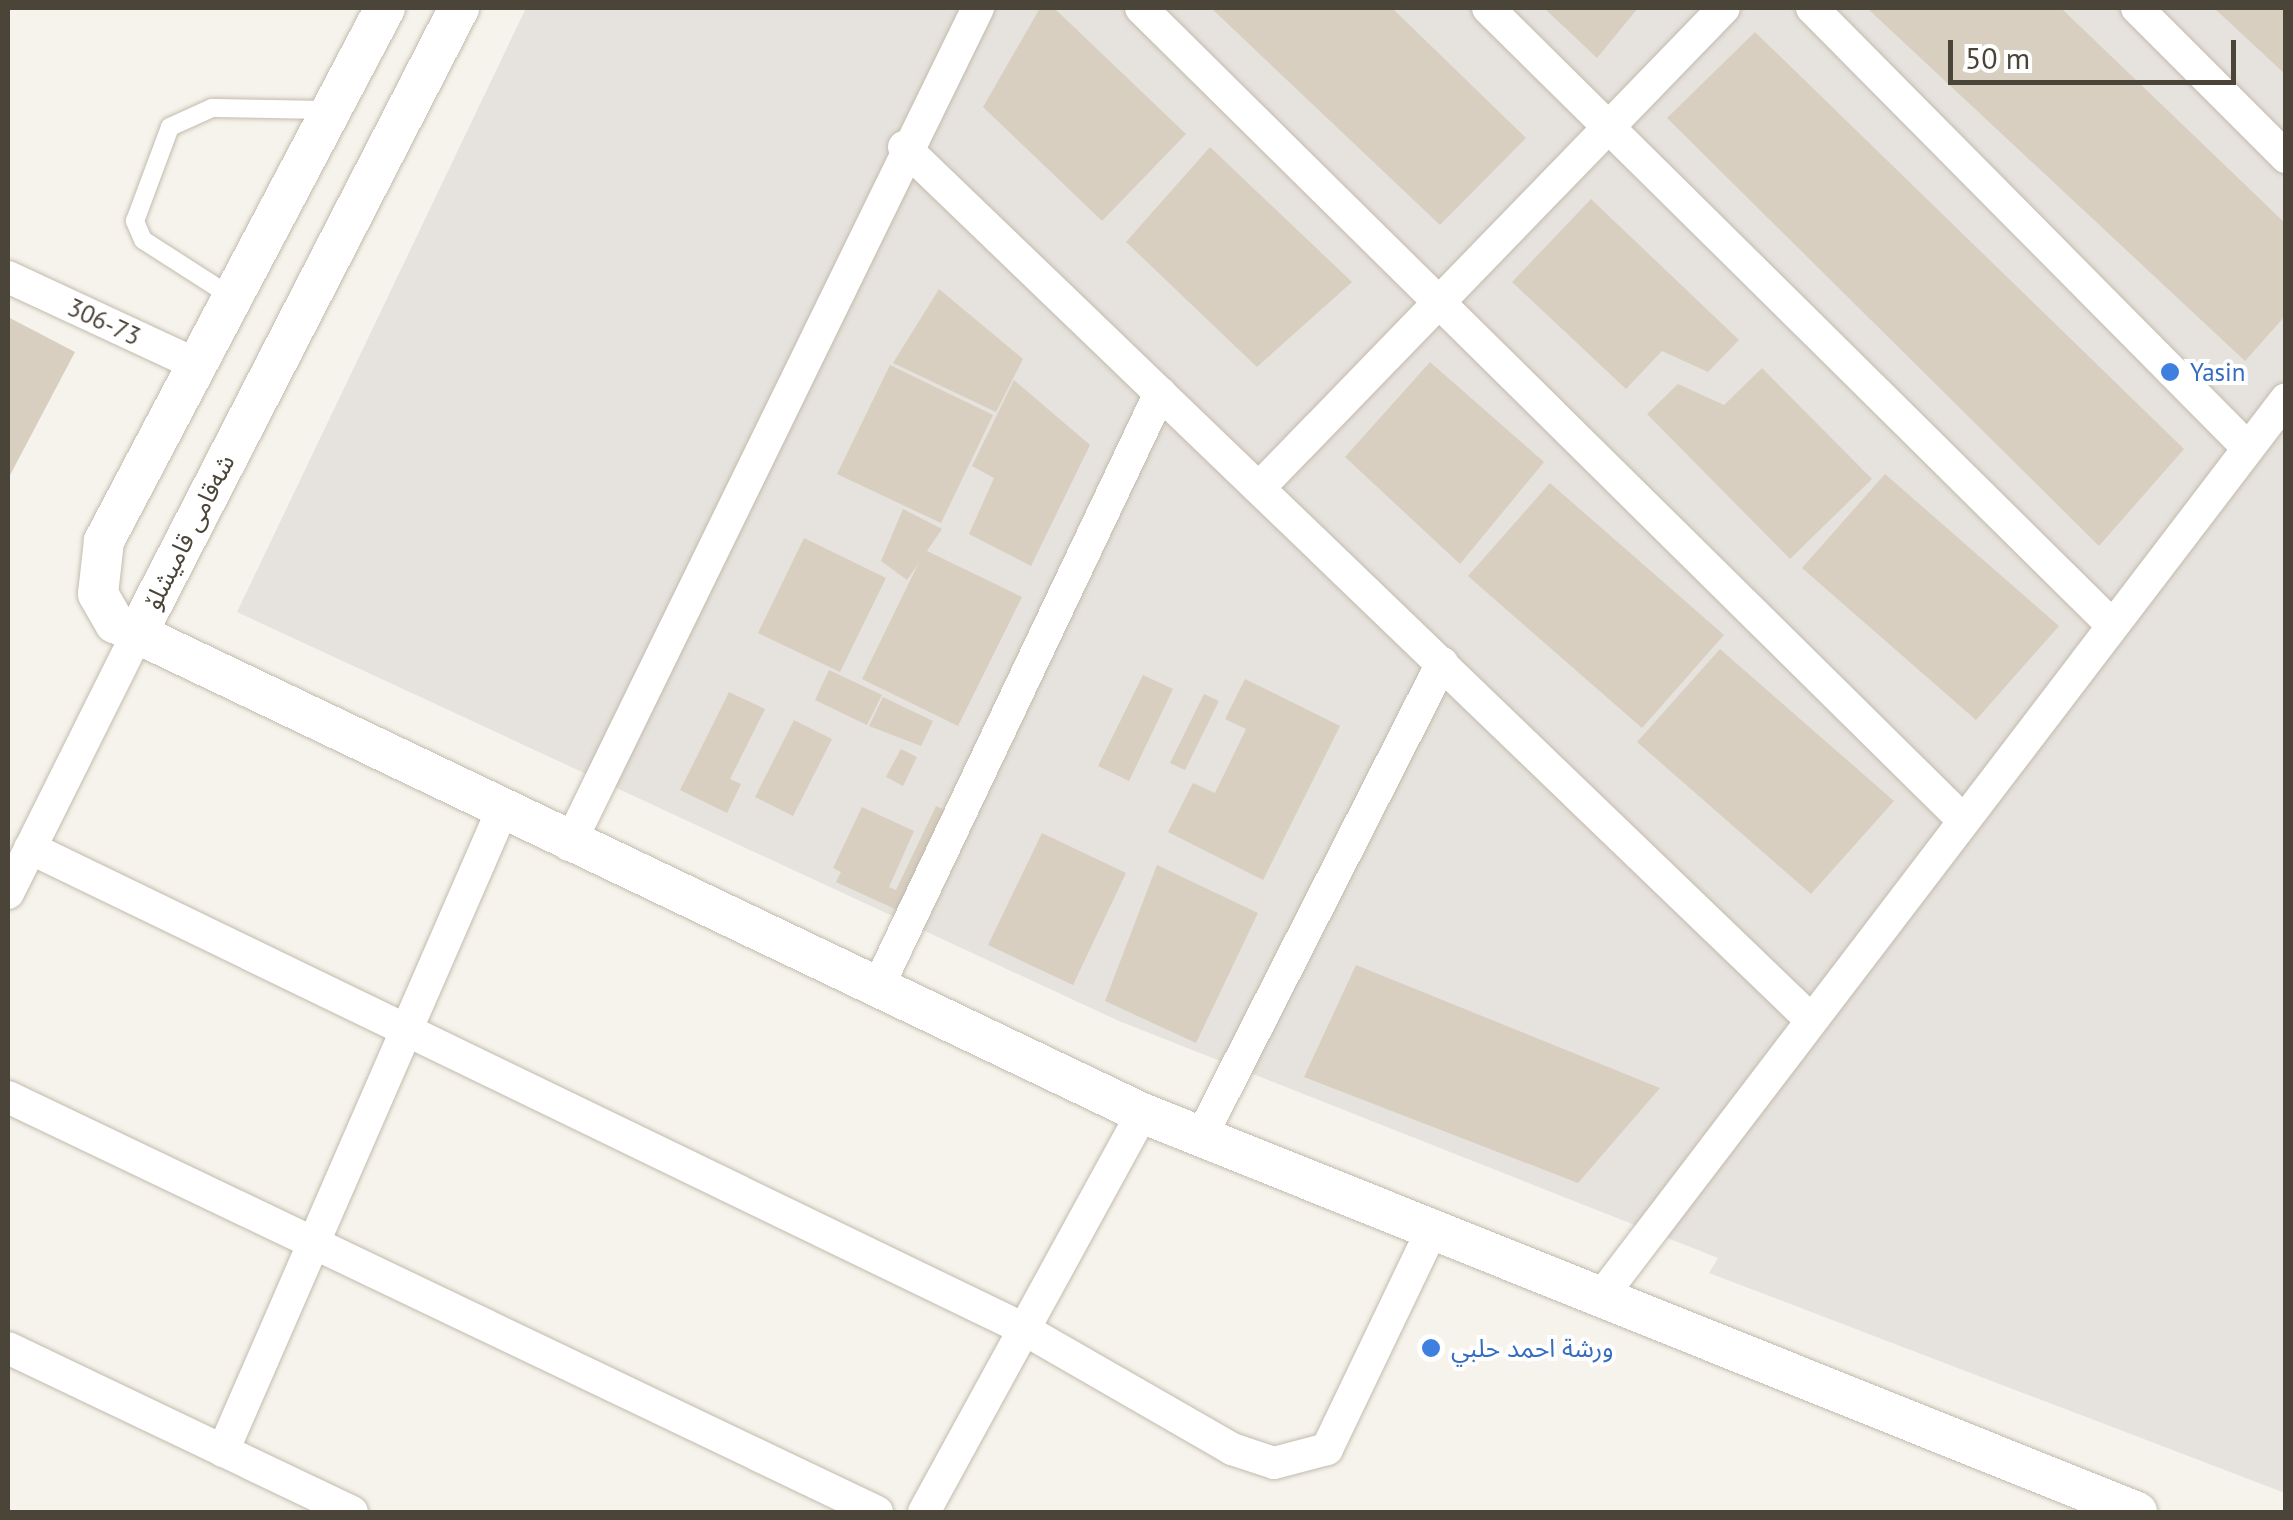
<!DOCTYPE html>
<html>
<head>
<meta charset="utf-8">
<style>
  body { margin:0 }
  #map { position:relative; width:2293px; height:1520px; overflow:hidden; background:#f6f3ec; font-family:"PT Sans","Noto Sans Arabic",sans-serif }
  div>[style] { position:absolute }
  .industrial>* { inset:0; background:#e6e2dd }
  .building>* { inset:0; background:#d8cfc1 }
  .roads { filter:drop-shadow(0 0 2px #c2bbae) drop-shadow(0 0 2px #c2bbae) }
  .service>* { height:18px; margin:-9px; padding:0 9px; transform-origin:9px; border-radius:9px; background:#fff }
  .minor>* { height:32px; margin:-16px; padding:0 16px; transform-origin:16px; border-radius:16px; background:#fff }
  .tertiary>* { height:40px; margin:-20px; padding:0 20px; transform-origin:20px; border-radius:20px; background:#fff }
  .dots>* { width:28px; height:28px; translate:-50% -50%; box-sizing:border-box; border:5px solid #fff; border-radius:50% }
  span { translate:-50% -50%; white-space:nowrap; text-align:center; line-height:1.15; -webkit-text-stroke:8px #fff; paint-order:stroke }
  .street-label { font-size:25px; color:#4b4439 }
  .shop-label { font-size:25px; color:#366cbe }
  .left { translate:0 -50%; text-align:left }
  .frame { position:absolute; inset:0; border:10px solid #4b4439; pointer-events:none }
  .scale { position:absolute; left:1948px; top:40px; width:288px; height:45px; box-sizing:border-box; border:5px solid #4b4439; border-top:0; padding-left:12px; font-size:30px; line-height:35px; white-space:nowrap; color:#4b4439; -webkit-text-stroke:8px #fff; paint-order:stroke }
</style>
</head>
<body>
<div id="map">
  <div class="industrial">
    <div style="clip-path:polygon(526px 8px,2285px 8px,2285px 1493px,1709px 1273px,1718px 1258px,1119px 1021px,237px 612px)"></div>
  </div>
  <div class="building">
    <div style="clip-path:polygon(1040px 8px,1054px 8px,1186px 134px,1102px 221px,983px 107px)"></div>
    <div style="clip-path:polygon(1211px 8px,1392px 8px,1526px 138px,1440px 225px)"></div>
    <div style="clip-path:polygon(1544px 8px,1638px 8px,1597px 58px)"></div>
    <div style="clip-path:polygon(1867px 8px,2061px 8px,2286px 224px,2286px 315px,2245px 361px)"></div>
    <div style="clip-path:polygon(2214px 8px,2286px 8px,2286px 75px)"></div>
    <div style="clip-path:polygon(1755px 32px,2184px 449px,2099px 546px,1667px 118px)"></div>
    <div style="clip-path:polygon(1210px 147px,1352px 282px,1257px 367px,1126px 242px)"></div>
    <div style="clip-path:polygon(1591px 199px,1739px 340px,1708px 372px,1662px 351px,1626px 389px,1512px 282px)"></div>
    <div style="clip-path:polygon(939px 289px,1023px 359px,996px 412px,893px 363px)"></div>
    <div style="clip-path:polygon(8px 317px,75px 352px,8px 479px)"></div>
    <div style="clip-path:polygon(1430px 362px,1544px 462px,1460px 564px,1345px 457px)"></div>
    <div style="clip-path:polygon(890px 365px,993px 415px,941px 523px,837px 474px)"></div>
    <div style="clip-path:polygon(1762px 368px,1872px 479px,1790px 559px,1647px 414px,1678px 384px,1724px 405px)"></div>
    <div style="clip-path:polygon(1014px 380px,1090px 445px,1031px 566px,969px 534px,994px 478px,972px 466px)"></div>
    <div style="clip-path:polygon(1885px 474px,2059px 626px,1976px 720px,1802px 568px)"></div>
    <div style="clip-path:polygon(1550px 483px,1724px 635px,1642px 728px,1468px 576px)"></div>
    <div style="clip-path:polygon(903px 509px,942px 529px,907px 580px,881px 561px)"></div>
    <div style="clip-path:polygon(804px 538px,886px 578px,840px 672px,758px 633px)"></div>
    <div style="clip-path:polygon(925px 550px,1022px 597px,958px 726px,862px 679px)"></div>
    <div style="clip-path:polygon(1720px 649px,1894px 801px,1811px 894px,1637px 742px)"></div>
    <div style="clip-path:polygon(829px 670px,882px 695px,867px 725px,815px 700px)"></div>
    <div style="clip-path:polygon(1143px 675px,1173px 689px,1129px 781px,1098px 766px)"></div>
    <div style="clip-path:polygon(1245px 679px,1340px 726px,1263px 880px,1168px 832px,1193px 783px,1215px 793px,1246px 729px,1225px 719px)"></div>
    <div style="clip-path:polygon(729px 692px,765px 709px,730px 779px,741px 784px,727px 813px,680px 790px)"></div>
    <div style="clip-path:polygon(1204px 694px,1219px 701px,1185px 770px,1170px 763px)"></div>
    <div style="clip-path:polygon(883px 697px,933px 721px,921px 746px,869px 726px)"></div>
    <div style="clip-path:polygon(794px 720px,832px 739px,793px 816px,755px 797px)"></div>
    <div style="clip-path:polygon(901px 749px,917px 757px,903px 786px,886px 777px)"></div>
    <div style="clip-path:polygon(936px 806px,953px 814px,906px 914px,836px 882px,841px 872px,833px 868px,862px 807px,914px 831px,889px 887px,896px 890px)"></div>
    <div style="clip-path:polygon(1042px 833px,1126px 873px,1073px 985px,988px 945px)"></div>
    <div style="clip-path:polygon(1157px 865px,1258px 913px,1196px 1043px,1105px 1001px)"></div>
    <div style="clip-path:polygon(1356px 965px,1660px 1088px,1578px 1183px,1304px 1077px)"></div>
  </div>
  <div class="roads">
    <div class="service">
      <div style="left:235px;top:299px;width:109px;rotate:-147.3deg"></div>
      <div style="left:143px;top:240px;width:21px;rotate:-113deg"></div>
      <div style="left:135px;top:221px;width:100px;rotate:-69.6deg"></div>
      <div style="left:170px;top:127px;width:46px;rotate:-24.3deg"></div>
      <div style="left:212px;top:108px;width:118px;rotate:1deg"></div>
    </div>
    <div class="minor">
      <div style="left:1141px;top:8px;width:1155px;rotate:44.65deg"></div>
      <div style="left:1488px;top:8px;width:878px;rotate:44.68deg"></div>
      <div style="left:1812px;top:8px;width:619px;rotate:45.26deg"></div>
      <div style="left:2137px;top:8px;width:211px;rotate:45deg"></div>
      <div style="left:904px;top:147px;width:1257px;rotate:43.9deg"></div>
      <div style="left:8px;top:277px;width:212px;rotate:24.9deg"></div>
      <div style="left:1259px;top:488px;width:668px;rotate:-45.91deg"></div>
      <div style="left:569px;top:845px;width:932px;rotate:-63.96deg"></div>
      <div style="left:30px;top:848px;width:1100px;rotate:25.82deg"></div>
      <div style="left:1020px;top:1327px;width:245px;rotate:29.9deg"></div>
      <div style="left:1232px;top:1449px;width:44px;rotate:18.4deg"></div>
      <div style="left:1274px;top:1463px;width:55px;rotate:-14.8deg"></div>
      <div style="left:1327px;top:1449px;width:243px;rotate:-64.4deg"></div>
      <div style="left:8px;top:893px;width:289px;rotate:-63.5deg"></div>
      <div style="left:877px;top:989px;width:660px;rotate:-64.6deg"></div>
      <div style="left:8px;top:1097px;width:963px;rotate:25.53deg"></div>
      <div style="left:1201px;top:1137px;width:532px;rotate:-63.05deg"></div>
      <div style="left:1601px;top:1297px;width:1129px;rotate:-52.66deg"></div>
      <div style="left:8px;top:1348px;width:381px;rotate:25.5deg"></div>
      <div style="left:223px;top:1451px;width:696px;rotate:-66.46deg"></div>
      <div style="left:924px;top:1512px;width:455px;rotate:-61.3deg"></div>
    </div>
    <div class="tertiary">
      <div style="left:385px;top:8px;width:603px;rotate:117.8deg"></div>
      <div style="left:104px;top:541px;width:53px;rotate:96.5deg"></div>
      <div style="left:98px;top:594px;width:34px;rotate:60deg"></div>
      <div style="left:115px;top:623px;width:1138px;rotate:25.51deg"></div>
      <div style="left:1142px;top:1113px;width:1072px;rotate:21.85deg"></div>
      <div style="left:137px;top:634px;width:704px;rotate:-62.78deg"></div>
    </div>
  </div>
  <div class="dots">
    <div style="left:2170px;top:372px;background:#3f7fe0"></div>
    <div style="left:1431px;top:1348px;background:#3f7fe0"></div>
  </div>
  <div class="street-label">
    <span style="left:104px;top:322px;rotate:25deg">306-73</span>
    <span style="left:189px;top:532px;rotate:-63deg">شەقامی قامیشلۆ</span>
  </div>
  <div class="shop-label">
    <span class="left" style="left:2190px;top:372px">Yasin</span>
    <span class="left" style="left:1451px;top:1348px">ورشة احمد حلبي</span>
  </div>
  <div class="frame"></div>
  <div class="scale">50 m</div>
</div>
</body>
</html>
